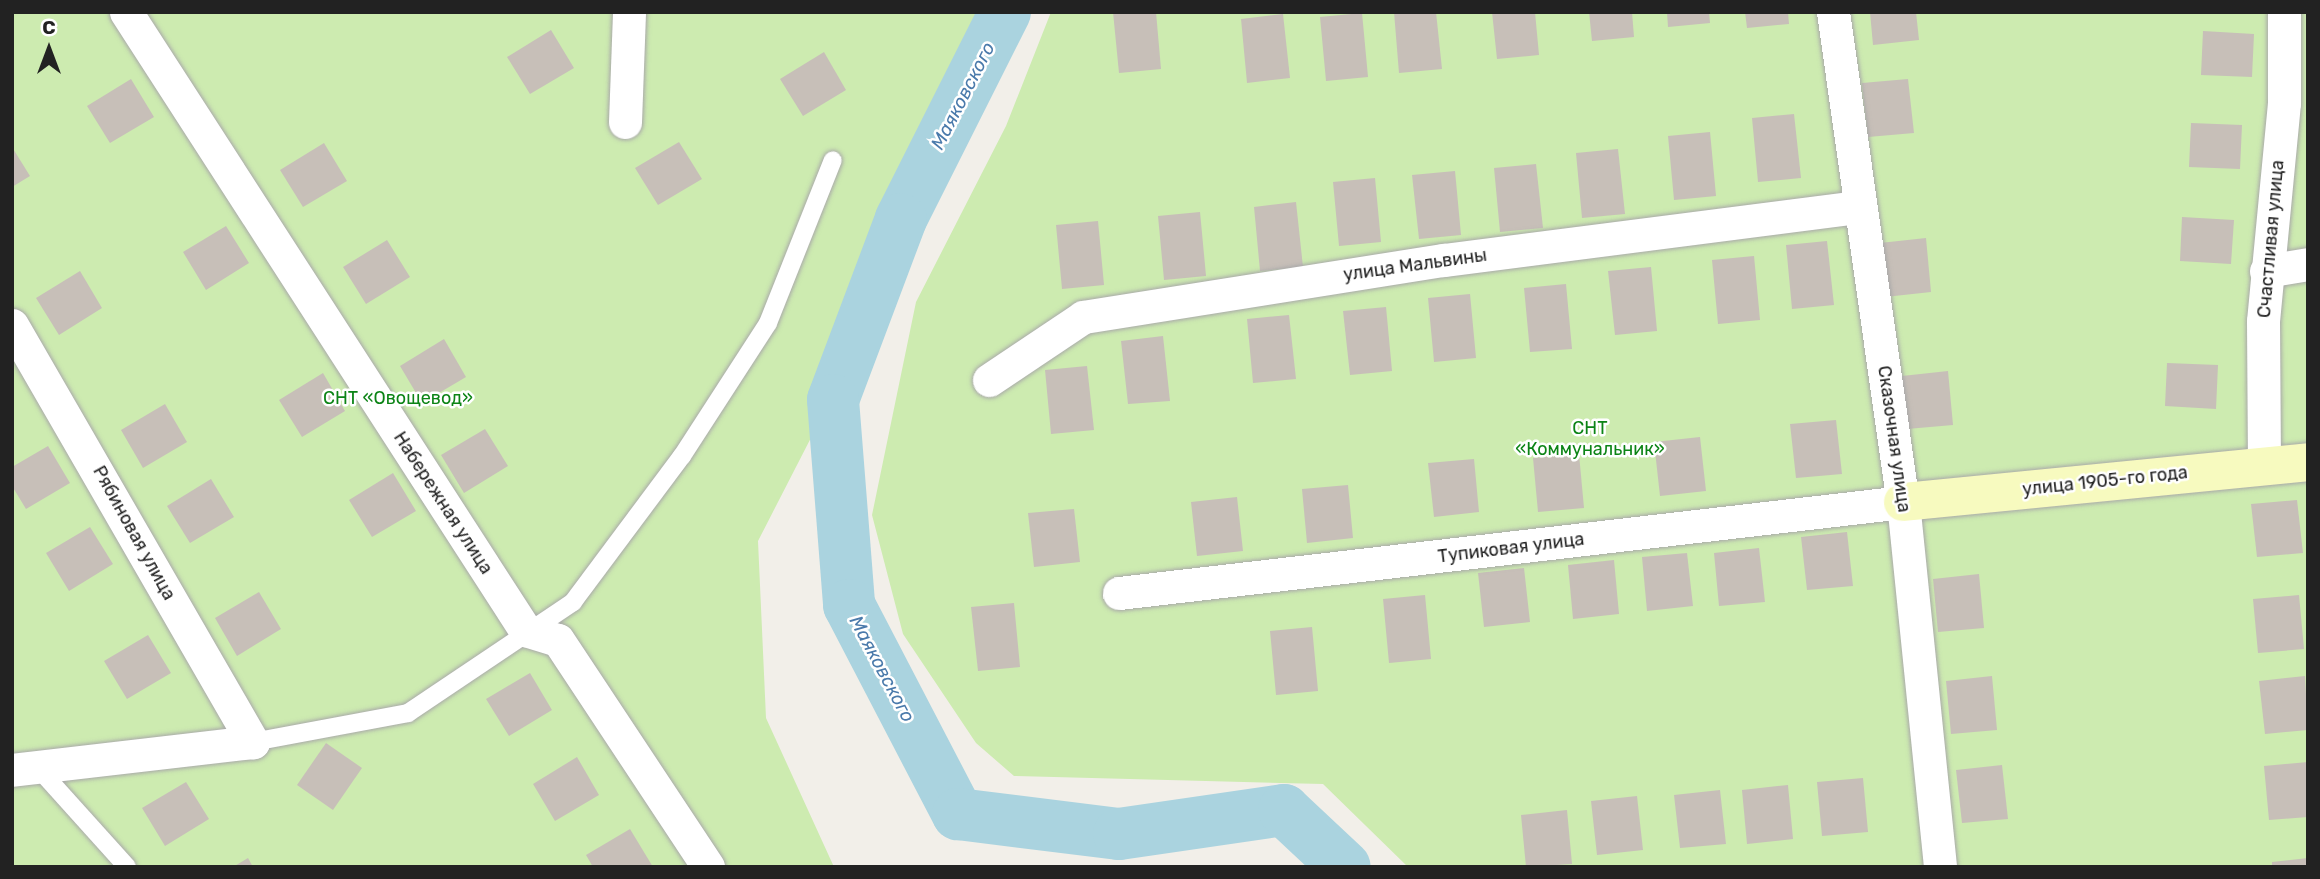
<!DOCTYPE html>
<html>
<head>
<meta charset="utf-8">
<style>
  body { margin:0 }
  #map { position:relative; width:2320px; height:879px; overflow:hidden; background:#f2efe9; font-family:Rubik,sans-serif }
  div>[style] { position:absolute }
  .grass>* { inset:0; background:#cdebb0 }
  .river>* { height:52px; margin:-26px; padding:0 26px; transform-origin:26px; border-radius:26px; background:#aad3df }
  .building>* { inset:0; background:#c7bfb8 }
  .roads { filter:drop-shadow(0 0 2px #a9a9a9) drop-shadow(0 0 2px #a9a9a9) }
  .lane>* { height:18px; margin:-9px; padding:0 9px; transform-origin:9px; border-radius:9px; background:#fff }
  .street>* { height:33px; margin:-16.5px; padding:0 16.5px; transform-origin:16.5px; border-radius:16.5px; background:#fff }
  .secondary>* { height:38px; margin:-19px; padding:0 19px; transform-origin:19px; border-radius:19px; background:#f7fabf }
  span { translate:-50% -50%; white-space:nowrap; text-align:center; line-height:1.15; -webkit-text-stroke:5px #fff; paint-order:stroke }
  .street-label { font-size:18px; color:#222 }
  .park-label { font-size:18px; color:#0c8416 }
  .water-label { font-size:19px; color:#4a7aab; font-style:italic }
  .frame { position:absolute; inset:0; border:14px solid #222; pointer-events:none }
  .north { position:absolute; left:14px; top:14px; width:70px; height:70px; -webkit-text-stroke:5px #fff; paint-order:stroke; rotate:0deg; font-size:19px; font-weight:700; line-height:28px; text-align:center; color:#222 }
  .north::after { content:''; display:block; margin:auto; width:24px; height:32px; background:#222; clip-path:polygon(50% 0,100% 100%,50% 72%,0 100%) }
</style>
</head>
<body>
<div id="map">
  <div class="grass">
    <div style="clip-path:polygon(12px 12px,993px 12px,910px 157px,878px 279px,816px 428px,758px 541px,766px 718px,834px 867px,12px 867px)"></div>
    <div style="clip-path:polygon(1051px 12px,2308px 12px,2308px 867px,1408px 867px,1323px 784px,1014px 776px,976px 743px,903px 634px,872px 515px,916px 302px,1006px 126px)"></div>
  </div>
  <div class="river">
    <div style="left:1005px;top:12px;width:232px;rotate:116.7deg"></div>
    <div style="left:901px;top:219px;width:193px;rotate:110.6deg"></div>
    <div style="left:833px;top:400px;width:206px;rotate:85.5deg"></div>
    <div style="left:849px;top:605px;width:236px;rotate:62.5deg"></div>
    <div style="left:958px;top:814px;width:162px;rotate:7.1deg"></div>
    <div style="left:1119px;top:834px;width:167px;rotate:-8.3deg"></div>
    <div style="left:1284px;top:810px;width:83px;rotate:43.1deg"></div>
  </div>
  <div class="building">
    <div style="clip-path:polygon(1113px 12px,1156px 12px,1161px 69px,1119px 73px)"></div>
    <div style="clip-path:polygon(1394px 12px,1436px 12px,1442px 69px,1399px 73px)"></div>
    <div style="clip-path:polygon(1492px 12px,1535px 12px,1539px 55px,1497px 59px)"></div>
    <div style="clip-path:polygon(1589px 12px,1632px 12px,1634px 37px,1592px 41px)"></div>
    <div style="clip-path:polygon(1667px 12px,1709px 12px,1710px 23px,1668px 27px)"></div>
    <div style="clip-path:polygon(1745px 12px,1788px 12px,1789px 24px,1747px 28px)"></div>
    <div style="clip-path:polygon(1870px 12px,1916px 12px,1919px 40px,1873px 45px)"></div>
    <div style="clip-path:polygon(1362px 13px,1368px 77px,1326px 81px,1320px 17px)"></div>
    <div style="clip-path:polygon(1283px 14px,1290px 78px,1247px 83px,1241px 19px)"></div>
    <div style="clip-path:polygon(551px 30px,574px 68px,530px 94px,507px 57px)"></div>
    <div style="clip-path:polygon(2203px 31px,2254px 34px,2252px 77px,2201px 75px)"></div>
    <div style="clip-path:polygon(824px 52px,846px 90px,803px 116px,780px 79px)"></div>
    <div style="clip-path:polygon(131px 79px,154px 117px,110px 143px,87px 106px)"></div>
    <div style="clip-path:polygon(1908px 79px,1914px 133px,1868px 137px,1862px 83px)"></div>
    <div style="clip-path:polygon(1794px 114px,1801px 178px,1758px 182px,1752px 118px)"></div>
    <div style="clip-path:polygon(2191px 123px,2242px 125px,2240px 169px,2189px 167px)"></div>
    <div style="clip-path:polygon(1710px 132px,1716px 196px,1674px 200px,1668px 136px)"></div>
    <div style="clip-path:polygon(679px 142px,702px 179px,658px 205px,635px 168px)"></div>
    <div style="clip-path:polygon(324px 143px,347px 181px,303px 207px,280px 170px)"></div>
    <div style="clip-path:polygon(12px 147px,30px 176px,12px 187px)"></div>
    <div style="clip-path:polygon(1618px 149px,1625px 214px,1582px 218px,1576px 153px)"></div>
    <div style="clip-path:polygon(1536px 164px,1543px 228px,1500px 232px,1494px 168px)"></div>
    <div style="clip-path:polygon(1455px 171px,1461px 235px,1419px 239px,1412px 175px)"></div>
    <div style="clip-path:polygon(1375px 178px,1381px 242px,1339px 246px,1333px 182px)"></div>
    <div style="clip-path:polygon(1296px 202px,1303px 267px,1260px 271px,1254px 207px)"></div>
    <div style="clip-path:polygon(1200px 212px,1206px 276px,1164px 280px,1158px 216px)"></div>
    <div style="clip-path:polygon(2182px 217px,2234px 220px,2231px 264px,2180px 261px)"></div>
    <div style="clip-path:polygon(1098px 221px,1104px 285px,1062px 289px,1056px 225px)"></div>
    <div style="clip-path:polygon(226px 226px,249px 263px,206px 290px,183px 252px)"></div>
    <div style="clip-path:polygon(1926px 238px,1931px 292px,1885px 297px,1880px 243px)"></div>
    <div style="clip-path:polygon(387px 240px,410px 277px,366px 304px,343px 267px)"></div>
    <div style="clip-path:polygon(1827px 241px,1834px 305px,1792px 309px,1786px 245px)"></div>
    <div style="clip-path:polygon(1754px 256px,1760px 320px,1718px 324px,1712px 260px)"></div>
    <div style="clip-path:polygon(1651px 267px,1657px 331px,1615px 335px,1608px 271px)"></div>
    <div style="clip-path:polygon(80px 271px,102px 308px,59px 335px,36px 298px)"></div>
    <div style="clip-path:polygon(1566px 284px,1572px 349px,1530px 352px,1524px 288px)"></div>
    <div style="clip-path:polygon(1470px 294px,1476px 358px,1434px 362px,1428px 298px)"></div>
    <div style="clip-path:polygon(1386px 307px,1392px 371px,1350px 375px,1343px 311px)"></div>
    <div style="clip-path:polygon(1289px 315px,1296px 379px,1253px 383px,1247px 319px)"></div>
    <div style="clip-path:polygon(1163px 336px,1170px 401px,1128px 404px,1121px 341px)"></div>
    <div style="clip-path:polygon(444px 339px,466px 377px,422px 403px,400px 366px)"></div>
    <div style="clip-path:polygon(2167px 363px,2218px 365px,2216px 409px,2165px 406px)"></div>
    <div style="clip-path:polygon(1087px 366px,1094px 430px,1051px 434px,1045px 370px)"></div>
    <div style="clip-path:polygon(1948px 371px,1953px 425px,1907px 429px,1902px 376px)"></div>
    <div style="clip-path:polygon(323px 373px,345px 411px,302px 437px,279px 400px)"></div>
    <div style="clip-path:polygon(165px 404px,187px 442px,143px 468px,121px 430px)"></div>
    <div style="clip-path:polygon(1836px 420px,1842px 474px,1796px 478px,1790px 424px)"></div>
    <div style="clip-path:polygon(485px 429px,508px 466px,464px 493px,441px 455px)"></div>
    <div style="clip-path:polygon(1700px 437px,1706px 491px,1660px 496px,1654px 442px)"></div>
    <div style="clip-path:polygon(48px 446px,70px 483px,26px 509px,12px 486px,12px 467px)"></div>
    <div style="clip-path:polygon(1579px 454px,1584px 508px,1538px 512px,1533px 458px)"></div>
    <div style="clip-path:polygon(1474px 459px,1479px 512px,1434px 517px,1428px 463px)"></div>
    <div style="clip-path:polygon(393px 473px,416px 511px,372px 537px,349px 500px)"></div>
    <div style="clip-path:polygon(211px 479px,234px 517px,190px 543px,167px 506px)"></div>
    <div style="clip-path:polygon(1348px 485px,1353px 538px,1307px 543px,1302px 489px)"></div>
    <div style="clip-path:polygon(1237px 497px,1243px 551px,1197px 556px,1191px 502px)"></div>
    <div style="clip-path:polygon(2297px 500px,2303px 553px,2257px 557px,2251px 504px)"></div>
    <div style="clip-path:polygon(1074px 509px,1080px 562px,1034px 567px,1028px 513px)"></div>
    <div style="clip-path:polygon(90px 527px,113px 564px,69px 591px,46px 553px)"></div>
    <div style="clip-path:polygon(1847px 532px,1853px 586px,1807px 590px,1801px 537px)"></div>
    <div style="clip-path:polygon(1759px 548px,1765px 602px,1719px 606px,1714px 553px)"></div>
    <div style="clip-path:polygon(1687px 553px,1693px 606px,1647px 611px,1642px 557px)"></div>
    <div style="clip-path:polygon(1614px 560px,1619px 614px,1573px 619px,1568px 565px)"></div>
    <div style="clip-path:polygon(1524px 568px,1530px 622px,1484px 627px,1478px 573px)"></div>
    <div style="clip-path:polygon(1979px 574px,1984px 628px,1938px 632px,1933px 579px)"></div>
    <div style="clip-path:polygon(259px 592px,281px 629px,237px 656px,215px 618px)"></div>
    <div style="clip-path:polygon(1425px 595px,1431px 659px,1389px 663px,1383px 599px)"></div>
    <div style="clip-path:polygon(2299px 595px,2304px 649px,2258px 653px,2253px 599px)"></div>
    <div style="clip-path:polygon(1014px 603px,1020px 667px,978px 671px,971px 607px)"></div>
    <div style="clip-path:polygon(1312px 627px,1318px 691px,1276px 695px,1270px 631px)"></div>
    <div style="clip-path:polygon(148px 635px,171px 673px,127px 699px,104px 661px)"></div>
    <div style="clip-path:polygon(530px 673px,552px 710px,509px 736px,486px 699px)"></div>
    <div style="clip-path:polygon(1992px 676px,1997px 730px,1951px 734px,1946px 681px)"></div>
    <div style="clip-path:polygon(2305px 676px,2308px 730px,2265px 734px,2259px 681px)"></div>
    <div style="clip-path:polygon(326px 743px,362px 768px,333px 810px,297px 785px)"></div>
    <div style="clip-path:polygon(577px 757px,599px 795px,555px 821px,533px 784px)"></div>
    <div style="clip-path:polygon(2308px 762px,2308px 817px,2269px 820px,2264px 766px)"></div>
    <div style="clip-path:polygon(2002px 765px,2008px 819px,1962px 823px,1956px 770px)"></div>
    <div style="clip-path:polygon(1863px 778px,1868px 832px,1822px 836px,1817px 782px)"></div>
    <div style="clip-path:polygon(186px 782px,209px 819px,165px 846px,142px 808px)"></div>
    <div style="clip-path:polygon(1788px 785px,1793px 839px,1747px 844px,1742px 790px)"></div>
    <div style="clip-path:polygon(1720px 790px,1726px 844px,1680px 848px,1674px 795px)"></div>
    <div style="clip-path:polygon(1637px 796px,1643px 850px,1597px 855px,1591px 801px)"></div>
    <div style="clip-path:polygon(1567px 810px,1572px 864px,1526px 867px,1521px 815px)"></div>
    <div style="clip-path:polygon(630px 829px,653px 867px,593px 867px,586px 855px)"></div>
    <div style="clip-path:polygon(248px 858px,253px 867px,233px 867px)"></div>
    <div style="clip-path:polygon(2308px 858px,2308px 867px,2272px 867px,2272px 862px)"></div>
  </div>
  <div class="roads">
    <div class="lane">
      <div style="left:253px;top:742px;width:158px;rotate:-10.6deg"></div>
      <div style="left:408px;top:713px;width:199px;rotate:-33.9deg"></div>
      <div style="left:573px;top:602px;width:182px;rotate:-53.3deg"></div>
      <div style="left:682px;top:456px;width:158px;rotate:-57.1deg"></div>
      <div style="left:768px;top:323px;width:175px;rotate:-68.3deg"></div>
      <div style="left:38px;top:768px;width:133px;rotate:48deg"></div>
    </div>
    <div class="street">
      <div style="left:126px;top:12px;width:736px;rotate:57.15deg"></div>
      <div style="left:525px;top:630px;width:34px;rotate:17deg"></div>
      <div style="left:558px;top:640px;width:272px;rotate:56.5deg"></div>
      <div style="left:1833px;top:12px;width:495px;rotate:81.9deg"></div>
      <div style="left:1903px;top:502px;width:367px;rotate:84.2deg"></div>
      <div style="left:625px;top:122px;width:110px;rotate:-87.9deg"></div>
      <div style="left:2266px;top:271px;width:43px;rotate:-9.5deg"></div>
      <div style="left:12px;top:325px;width:482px;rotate:60deg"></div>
      <div style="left:253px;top:742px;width:243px;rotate:173.4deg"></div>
      <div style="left:989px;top:380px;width:113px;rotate:-33.8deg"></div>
      <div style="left:1083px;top:317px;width:365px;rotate:-9deg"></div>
      <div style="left:1444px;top:260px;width:419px;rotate:-7.3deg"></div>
      <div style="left:2264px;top:465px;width:144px;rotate:-90.4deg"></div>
      <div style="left:2263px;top:321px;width:219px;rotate:-84.5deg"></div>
      <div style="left:2284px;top:103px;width:91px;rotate:-90deg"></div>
      <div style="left:1119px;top:593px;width:789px;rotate:-6.62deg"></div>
    </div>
    <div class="secondary">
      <div style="left:1903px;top:502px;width:407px;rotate:-5.6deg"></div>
    </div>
  </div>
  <div class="street-label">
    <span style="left:2271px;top:239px;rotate:-85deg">Счастливая улица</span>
    <span style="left:1415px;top:265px;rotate:-8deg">улица Мальвины</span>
    <span style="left:1894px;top:439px;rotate:82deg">Сказочная улица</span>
    <span style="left:2105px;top:481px;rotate:-6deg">улица 1905-го года</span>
    <span style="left:443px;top:503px;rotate:57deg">Набережная улица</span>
    <span style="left:134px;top:533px;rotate:61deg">Рябиновая улица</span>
    <span style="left:1511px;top:548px;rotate:-7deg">Тупиковая улица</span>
  </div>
  <div class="park-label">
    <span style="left:398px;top:398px">СНТ «Овощевод»</span>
    <span style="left:1590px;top:439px">СНТ<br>«Коммунальник»</span>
  </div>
  <div class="water-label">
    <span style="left:963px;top:96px;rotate:-63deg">Маяковского</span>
    <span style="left:882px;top:669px;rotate:62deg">Маяковского</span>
  </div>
  <div class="frame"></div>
  <div class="north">С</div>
</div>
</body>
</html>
